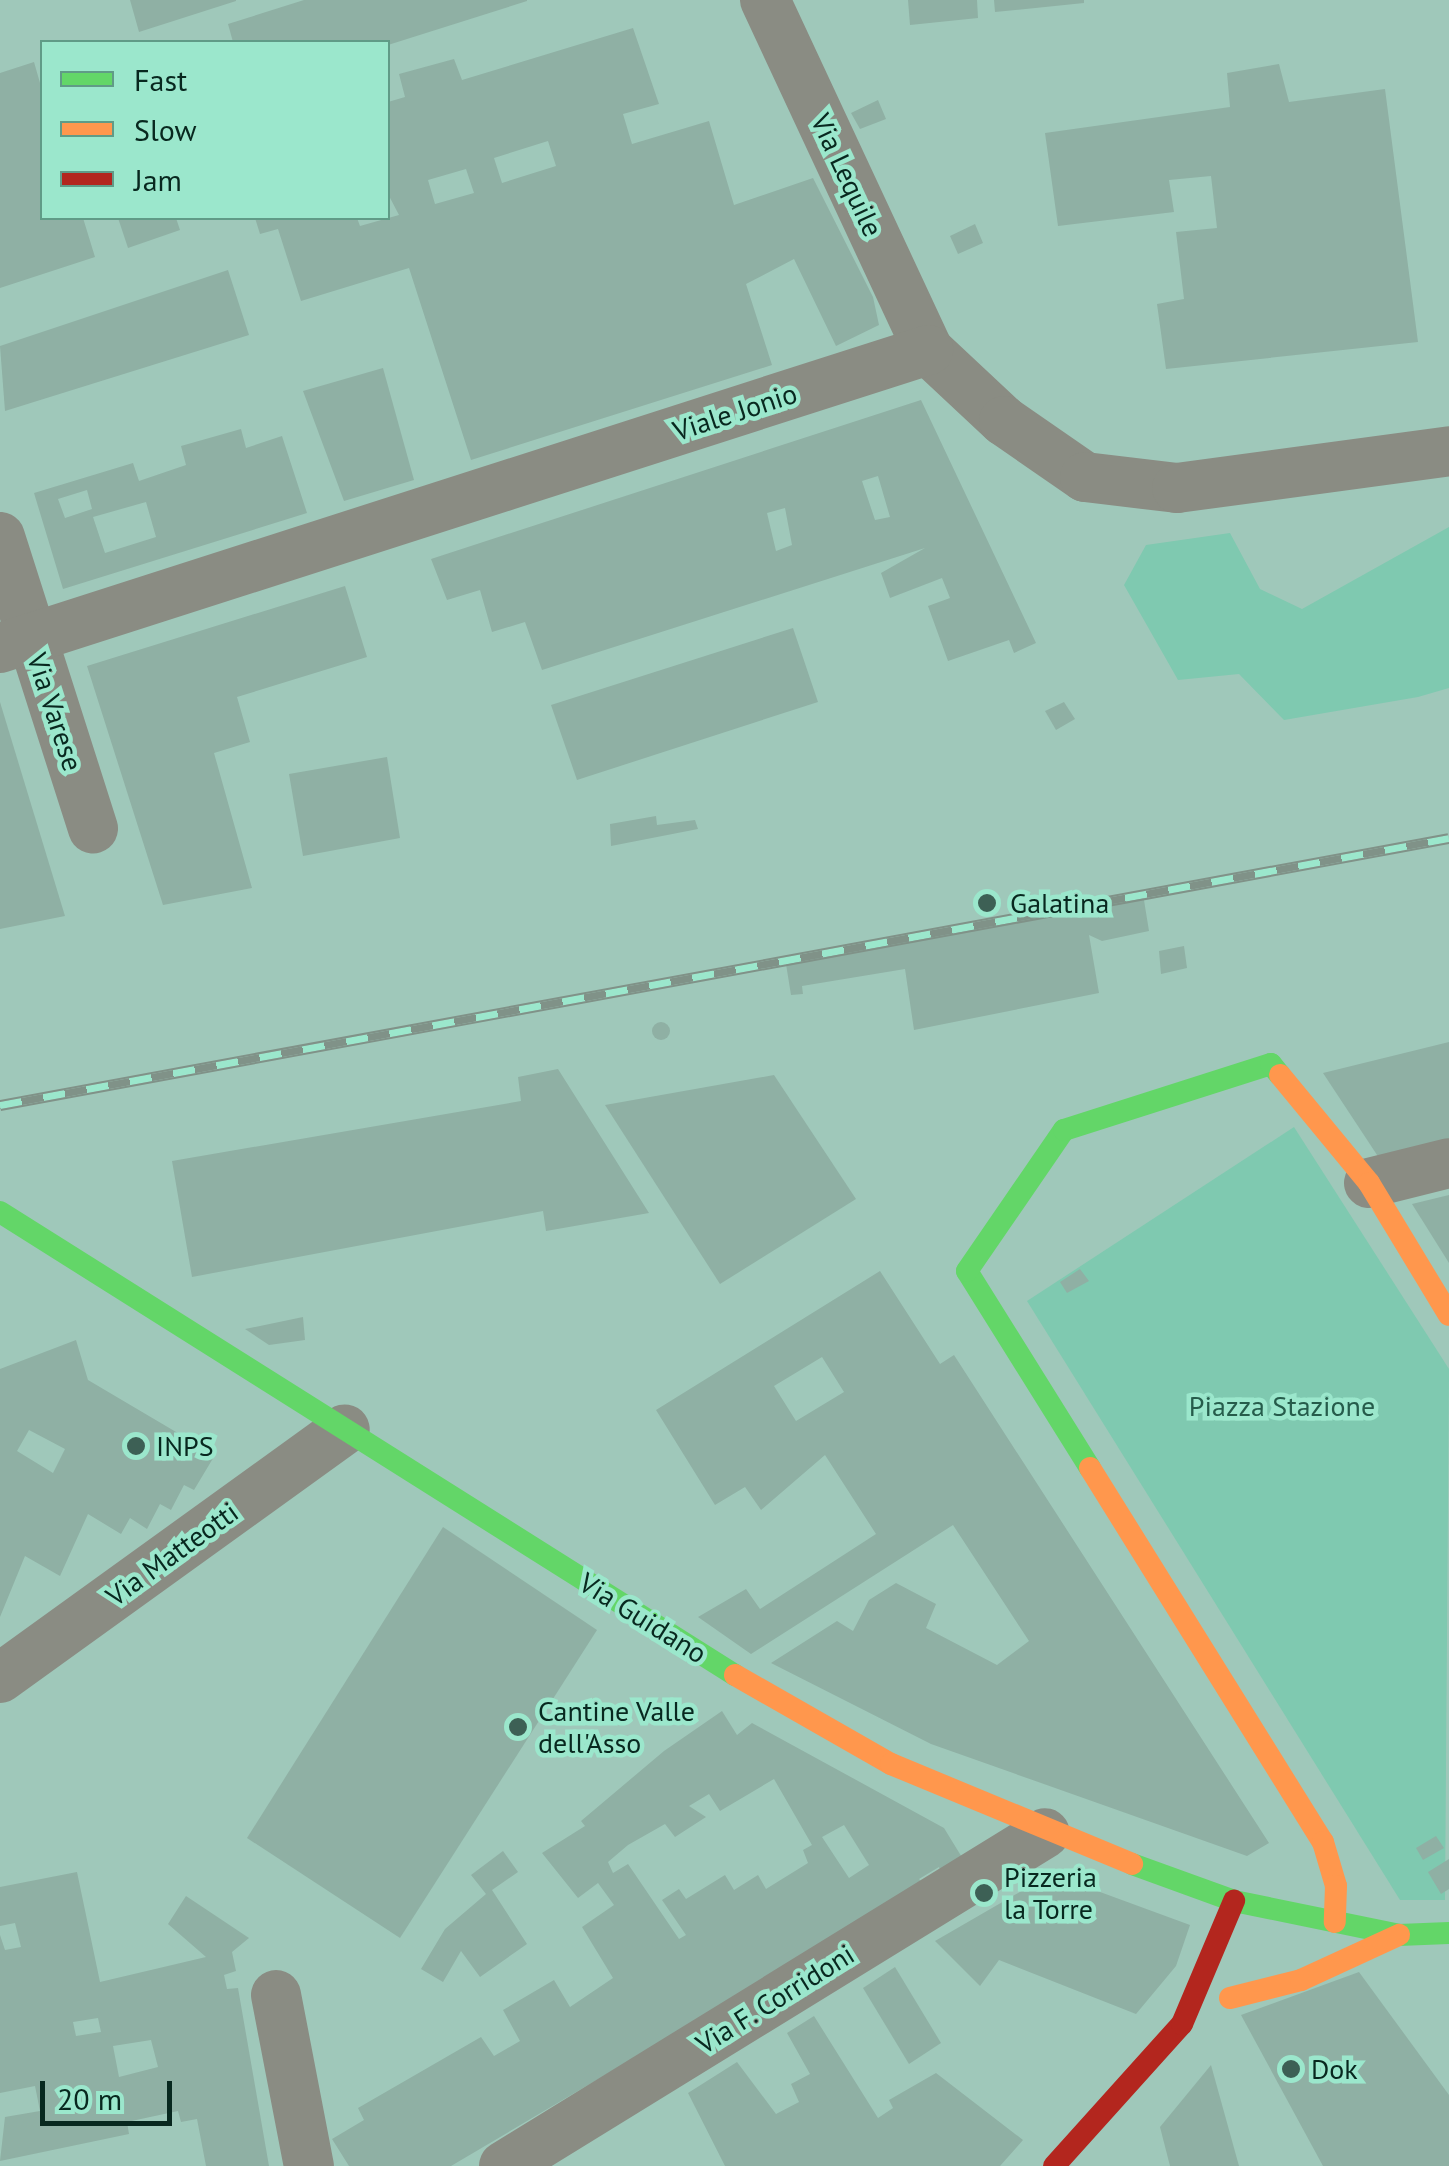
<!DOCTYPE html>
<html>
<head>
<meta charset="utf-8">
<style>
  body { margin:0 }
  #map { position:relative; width:1449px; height:2166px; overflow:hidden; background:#9fc8ba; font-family:"PT Sans",sans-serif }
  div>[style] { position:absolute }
  .green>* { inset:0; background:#7fc9b0 }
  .building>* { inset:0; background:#8fb0a4 }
  .round { border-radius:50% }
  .street>* { height:50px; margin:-25px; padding:0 25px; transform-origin:25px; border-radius:25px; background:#8a8c83 }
  .fast>* { height:22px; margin:-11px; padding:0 11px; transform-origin:11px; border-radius:11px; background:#63d668 }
  .slow>* { height:22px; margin:-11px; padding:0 11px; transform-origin:11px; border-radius:11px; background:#ff974d }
  .jam>* { height:22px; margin:-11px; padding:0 11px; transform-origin:11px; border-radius:11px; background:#b3261e }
  .rail>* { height:11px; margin-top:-5.5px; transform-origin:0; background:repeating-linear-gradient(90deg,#9be7cc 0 22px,#809288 0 44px); box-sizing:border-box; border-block:2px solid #809288 }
  .dots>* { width:28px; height:28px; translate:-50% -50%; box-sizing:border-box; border:5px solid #9be7cc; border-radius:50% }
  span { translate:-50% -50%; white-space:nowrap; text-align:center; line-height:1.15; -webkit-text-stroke:9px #9be7cc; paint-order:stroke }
  .street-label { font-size:28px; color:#08281f }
  .poi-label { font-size:28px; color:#08281f }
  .left { translate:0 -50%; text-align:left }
  .park-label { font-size:28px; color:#265c4b }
  .legend { position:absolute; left:40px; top:40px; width:350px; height:180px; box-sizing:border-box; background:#9be7cc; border:2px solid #609b87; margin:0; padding:12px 18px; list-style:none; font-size:30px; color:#08281f }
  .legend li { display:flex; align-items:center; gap:20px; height:50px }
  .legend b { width:50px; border:2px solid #609b87 }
  .scale { position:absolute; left:40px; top:2081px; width:132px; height:45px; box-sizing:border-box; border:5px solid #08281f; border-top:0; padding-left:12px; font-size:30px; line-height:35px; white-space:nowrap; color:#08281f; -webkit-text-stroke:8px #9be7cc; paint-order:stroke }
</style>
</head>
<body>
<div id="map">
  <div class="green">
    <div style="clip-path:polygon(1449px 527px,1449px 688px,1418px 697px,1284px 720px,1239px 674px,1178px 680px,1124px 585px,1146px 545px,1230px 533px,1260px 589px,1302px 609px)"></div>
    <div style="clip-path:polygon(1294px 1127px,1449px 1369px,1445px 1900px,1400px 1900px,1027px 1301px)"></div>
  </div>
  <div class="building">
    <div style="clip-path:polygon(130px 0,236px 0,236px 1px,139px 32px)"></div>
    <div style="clip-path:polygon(304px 0,527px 0,527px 1px,388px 45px,233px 42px,228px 24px)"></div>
    <div style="clip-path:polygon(908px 0,977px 0,978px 18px,910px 25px)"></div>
    <div style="clip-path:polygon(994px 0,1084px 0,1084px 3px,995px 12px)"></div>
    <div style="clip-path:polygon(evenodd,633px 28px,659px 104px,623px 114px,632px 144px,709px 121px,734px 205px,813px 178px,873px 297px,879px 325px,836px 346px,794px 259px,746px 284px,772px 365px,471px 460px,409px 268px,301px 301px,278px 229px,260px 234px,255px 218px,357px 218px,360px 226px,399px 215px,388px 194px,388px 102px,405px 97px,399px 74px,454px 59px,462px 80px,633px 28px,548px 141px,556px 166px,502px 183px,494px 158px,548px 141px,633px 28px,466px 169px,474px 193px,435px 204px,428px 180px,466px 169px)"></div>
    <div style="clip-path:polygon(34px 62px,42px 90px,42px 218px,83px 218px,95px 257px,0 288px,0 73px)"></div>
    <div style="clip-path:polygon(1279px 64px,1289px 102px,1385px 89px,1418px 342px,1166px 369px,1157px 304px,1184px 299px,1176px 232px,1217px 228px,1211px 176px,1169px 180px,1174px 212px,1058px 226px,1045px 133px,1230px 107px,1227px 73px)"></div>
    <div style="clip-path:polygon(878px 100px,886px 119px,860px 129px,851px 113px)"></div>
    <div style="clip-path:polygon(118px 218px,176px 218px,180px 230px,128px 248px)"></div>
    <div style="clip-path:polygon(975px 224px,983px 243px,958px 254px,950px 236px)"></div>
    <div style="clip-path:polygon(228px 270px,249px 335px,5px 411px,0 346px)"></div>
    <div style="clip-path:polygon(383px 368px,414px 480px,344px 501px,303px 391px)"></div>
    <div style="clip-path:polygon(evenodd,921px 400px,1036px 643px,1014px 653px,1009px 640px,948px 661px,928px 606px,950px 598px,942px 578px,890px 598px,881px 573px,925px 548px,542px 670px,525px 622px,492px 632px,480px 590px,447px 600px,431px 559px,921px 400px,878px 476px,890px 517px,875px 520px,862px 481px,878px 476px,921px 400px,785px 508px,792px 545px,776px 551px,767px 513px,785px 508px)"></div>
    <div style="clip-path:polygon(evenodd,241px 429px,246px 448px,282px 436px,307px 513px,63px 589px,34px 493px,133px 463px,139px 481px,186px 465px,181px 446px,241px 429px,87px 490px,92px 509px,65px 518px,58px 499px,87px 490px,241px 429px,146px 502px,156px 537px,105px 553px,93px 517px,146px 502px)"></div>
    <div style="clip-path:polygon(345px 586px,367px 657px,237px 697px,250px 742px,214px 753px,252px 888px,163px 905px,87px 666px)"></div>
    <div style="clip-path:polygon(793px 628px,818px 702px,577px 780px,551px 705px)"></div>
    <div style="clip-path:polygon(0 702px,65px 916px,0 929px)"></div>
    <div style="clip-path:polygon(1064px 702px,1075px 719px,1056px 730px,1045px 711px)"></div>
    <div style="clip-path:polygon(387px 757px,400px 838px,303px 856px,289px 774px)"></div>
    <div style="clip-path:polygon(656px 816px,657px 825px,695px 820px,698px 829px,611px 846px,610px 824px)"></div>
    <div style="clip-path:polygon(1143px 894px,1149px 931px,1102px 941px,1089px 935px,1099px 993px,914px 1030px,905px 969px,802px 986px,803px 994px,791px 995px,786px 964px)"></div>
    <div style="clip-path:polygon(1184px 946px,1187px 968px,1161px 974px,1159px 951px)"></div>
    <div class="round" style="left:652px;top:1022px;width:18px;height:18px"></div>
    <div style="clip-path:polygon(1449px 1042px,1449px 1148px,1383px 1164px,1323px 1073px)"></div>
    <div style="clip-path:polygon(558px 1069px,649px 1213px,546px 1231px,543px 1211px,192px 1277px,172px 1161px,521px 1101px,518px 1077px)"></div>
    <div style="clip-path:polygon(774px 1075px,856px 1199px,720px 1284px,605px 1105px)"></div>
    <div style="clip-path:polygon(1449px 1195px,1449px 1263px,1412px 1204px)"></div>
    <div style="clip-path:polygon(1080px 1269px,1089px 1281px,1067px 1293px,1060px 1282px)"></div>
    <div style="clip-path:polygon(evenodd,880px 1271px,940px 1364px,954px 1355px,1269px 1843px,1247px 1856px,931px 1744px,771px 1663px,837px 1621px,853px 1631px,869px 1600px,896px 1583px,936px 1604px,926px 1628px,997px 1665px,1029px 1641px,953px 1525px,751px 1654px,698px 1617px,746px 1589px,760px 1609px,876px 1534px,825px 1455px,761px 1510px,745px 1487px,715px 1505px,656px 1410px,880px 1271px,822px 1357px,844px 1392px,796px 1421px,774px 1386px,822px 1357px)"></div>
    <div style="clip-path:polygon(303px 1317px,305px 1340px,269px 1345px,245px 1329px)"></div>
    <div style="clip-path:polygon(evenodd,76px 1340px,88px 1380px,215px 1455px,194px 1490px,184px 1485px,171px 1510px,160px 1504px,147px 1529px,130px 1518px,121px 1534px,88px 1514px,60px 1576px,25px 1556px,0 1617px,0 1369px,76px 1340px,29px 1430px,65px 1449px,53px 1473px,17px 1451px,29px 1430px)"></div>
    <div style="clip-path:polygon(443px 1527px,597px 1630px,400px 1938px,247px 1838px)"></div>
    <div style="clip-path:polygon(evenodd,722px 1711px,737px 1735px,752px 1723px,944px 1828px,963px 1859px,941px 1872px,939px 1867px,919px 1879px,925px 1886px,451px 2166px,349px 2166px,332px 2139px,364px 2120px,358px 2108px,481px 2037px,494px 2056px,520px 2041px,503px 2010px,554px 1980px,570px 2007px,613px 1978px,582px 1927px,614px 1905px,598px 1883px,578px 1898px,542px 1853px,585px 1826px,581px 1821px,664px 1751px,722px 1711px,774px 1779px,812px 1845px,803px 1850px,808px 1863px,766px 1889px,758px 1875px,734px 1890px,725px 1875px,686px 1899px,679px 1889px,662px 1900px,686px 1935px,679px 1939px,628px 1864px,613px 1873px,608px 1862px,628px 1845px,665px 1824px,675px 1837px,706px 1817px,689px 1806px,709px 1794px,720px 1811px,774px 1779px,722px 1711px,844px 1825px,869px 1865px,849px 1878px,822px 1837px,844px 1825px)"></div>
    <div style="clip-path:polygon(1436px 1836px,1444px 1848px,1423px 1860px,1416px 1848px)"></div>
    <div style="clip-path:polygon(503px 1851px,518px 1872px,492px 1890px,527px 1944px,480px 1977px,461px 1951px,443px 1982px,421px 1969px,445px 1929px,486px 1894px,471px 1875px)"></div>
    <div style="clip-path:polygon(1449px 1859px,1449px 1889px,1441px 1894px,1428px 1872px)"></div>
    <div style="clip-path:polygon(evenodd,77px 1872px,100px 1982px,206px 1957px,168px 1924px,186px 1896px,249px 1938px,232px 1952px,236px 1971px,224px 1975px,227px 1989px,238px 1988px,269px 2166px,206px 2166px,197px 2119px,181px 2122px,178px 2111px,127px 2122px,129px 2134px,0 2161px,5px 2117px,40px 2111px,35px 2086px,0 2093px,0 1935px,5px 1950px,21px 1947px,15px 1923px,0 1926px,0 1887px,77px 1872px,98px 2018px,101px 2032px,76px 2036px,73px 2022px,98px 2018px,77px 1872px,151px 2040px,158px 2067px,119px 2077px,113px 2046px,151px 2040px)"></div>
    <div style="clip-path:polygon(1051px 1874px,1190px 1925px,1176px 1966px,1136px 2014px,999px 1960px,980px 1986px,935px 1941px)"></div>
    <div style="clip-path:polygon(895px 1967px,941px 2043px,909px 2064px,863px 1988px)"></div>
    <div style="clip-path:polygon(1359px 1972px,1449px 2095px,1449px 2166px,1323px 2166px,1241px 2015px)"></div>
    <div style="clip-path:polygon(814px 2016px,878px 2118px,893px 2108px,889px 2100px,936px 2073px,1023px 2140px,1000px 2166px,725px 2166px,688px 2093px,737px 2062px,776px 2114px,799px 2102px,791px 2084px,810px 2074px,787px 2033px)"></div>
    <div style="clip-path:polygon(1211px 2065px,1239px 2166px,1170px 2166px,1160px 2127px)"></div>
  </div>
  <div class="street">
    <div style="left:765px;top:0;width:386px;rotate:65deg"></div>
    <div style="left:928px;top:350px;width:104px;rotate:43.1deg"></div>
    <div style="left:1004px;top:421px;width:98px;rotate:34.7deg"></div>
    <div style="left:1085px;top:477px;width:93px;rotate:6.8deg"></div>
    <div style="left:1177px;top:488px;width:275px;rotate:-7.7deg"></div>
    <div style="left:0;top:537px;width:306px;rotate:72.3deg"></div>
    <div style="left:0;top:648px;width:975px;rotate:-17.8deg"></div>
    <div style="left:1369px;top:1183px;width:82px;rotate:-14deg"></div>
    <div style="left:0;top:1678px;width:425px;rotate:-35.8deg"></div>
    <div style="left:276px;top:1995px;width:174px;rotate:79.1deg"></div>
    <div style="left:504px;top:2166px;width:635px;rotate:-31.61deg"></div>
  </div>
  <div class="fast">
    <div style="left:0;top:1212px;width:869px;rotate:32.21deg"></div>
    <div style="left:1090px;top:1468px;width:232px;rotate:-122deg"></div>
    <div style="left:967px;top:1271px;width:171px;rotate:-55.5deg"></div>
    <div style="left:1064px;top:1130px;width:217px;rotate:-17.7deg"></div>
    <div style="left:1271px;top:1064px;width:14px;rotate:51deg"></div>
    <div style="left:1132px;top:1864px;width:109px;rotate:19.9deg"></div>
    <div style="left:1234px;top:1901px;width:168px;rotate:11.6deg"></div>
    <div style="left:1399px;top:1935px;width:50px;rotate:-2.3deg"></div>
  </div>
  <div class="slow">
    <div style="left:1280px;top:1075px;width:140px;rotate:50.5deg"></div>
    <div style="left:1369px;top:1183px;width:154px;rotate:58.8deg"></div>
    <div style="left:1090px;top:1468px;width:441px;rotate:58.1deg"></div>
    <div style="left:1323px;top:1842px;width:46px;rotate:73.5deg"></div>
    <div style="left:1336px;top:1886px;width:36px;rotate:92deg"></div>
    <div style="left:735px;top:1675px;width:180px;rotate:29.7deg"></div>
    <div style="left:891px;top:1764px;width:261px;rotate:22.5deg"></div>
    <div style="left:1230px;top:1998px;width:73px;rotate:-14.2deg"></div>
    <div style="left:1301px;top:1980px;width:108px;rotate:-24.7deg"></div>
  </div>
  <div class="jam">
    <div style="left:1054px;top:2166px;width:191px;rotate:-48deg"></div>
    <div style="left:1182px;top:2024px;width:134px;rotate:-67.1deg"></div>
  </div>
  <div class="rail">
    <div style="left:0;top:1105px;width:1473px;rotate:-10.44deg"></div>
  </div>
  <div class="dots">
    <div style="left:987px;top:903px;background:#3d6055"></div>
    <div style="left:136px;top:1446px;background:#3d6055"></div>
    <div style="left:518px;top:1727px;background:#3d6055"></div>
    <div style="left:984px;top:1893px;background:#3d6055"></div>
    <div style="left:1291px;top:2069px;background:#3d6055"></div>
  </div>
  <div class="street-label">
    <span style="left:847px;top:175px;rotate:65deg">Via Lequile</span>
    <span style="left:735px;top:412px;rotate:-18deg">Viale Jonio</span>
    <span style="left:55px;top:712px;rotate:72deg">Via Varese</span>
    <span style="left:172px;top:1554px;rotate:-36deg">Via Matteotti</span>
    <span style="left:643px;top:1618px;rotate:32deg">Via Guidano</span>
    <span style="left:775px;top:1999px;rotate:-32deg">Via F. Corridoni</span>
  </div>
  <div class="poi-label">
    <span class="left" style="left:1010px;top:903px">Galatina</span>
    <span class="left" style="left:156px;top:1446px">INPS</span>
    <span class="left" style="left:538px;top:1727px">Cantine Valle<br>dell'Asso</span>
    <span class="left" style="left:1004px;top:1893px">Pizzeria<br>la Torre</span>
    <span class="left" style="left:1311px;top:2069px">Dok</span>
  </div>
  <div class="park-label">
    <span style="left:1282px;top:1406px">Piazza Stazione</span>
  </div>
  <ul class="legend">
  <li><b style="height:12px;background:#63d668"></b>Fast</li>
  <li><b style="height:12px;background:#ff974d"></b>Slow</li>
  <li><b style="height:12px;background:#b3261e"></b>Jam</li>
  </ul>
  <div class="scale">20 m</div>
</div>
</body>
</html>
